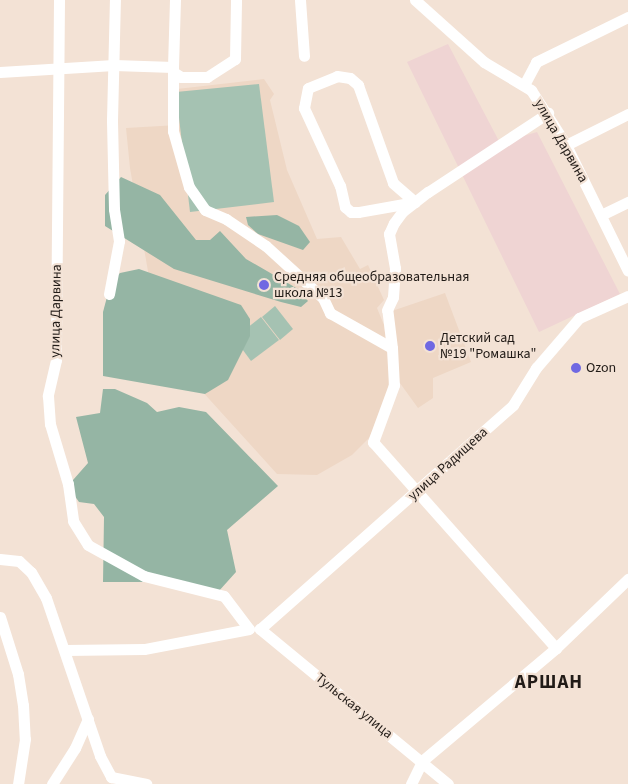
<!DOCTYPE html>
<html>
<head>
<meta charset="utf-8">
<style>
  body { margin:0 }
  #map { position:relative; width:628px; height:784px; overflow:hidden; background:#f3e2d5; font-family:"Source Sans 3",sans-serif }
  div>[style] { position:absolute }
  .built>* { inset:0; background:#eed7c5 }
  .industrial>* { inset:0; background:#efd4d3 }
  .green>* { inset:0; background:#a5c2b2 }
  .forest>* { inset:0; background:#95b5a4 }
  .minor>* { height:11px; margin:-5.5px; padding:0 5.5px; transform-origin:5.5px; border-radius:5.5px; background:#fff }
  .dots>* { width:14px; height:14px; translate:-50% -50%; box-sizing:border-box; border:2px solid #f3e2d5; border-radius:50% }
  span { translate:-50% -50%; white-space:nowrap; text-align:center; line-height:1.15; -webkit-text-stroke:4.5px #f3e2d5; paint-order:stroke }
  .street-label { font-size:14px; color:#211b17 }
  .poi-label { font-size:14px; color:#211b17 }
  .left { translate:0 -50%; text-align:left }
  .district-label { font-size:19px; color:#211b17; font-weight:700; letter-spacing:1px }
</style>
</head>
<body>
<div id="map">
  <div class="built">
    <div style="clip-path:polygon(264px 79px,274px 94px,270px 100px,287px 170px,317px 239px,341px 237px,360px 269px,368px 265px,384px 300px,377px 308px,384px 325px,390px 376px,385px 405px,369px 438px,352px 455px,317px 475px,277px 474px,161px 346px,130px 168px,126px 128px,178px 125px,177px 89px)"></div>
    <div style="clip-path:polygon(445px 293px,471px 362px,433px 378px,433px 398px,418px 408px,397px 379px,389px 312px)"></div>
  </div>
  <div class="industrial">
    <div style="clip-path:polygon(448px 44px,500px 143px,537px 132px,620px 294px,539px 332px,407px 62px)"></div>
  </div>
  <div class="green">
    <div style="clip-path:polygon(259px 84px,274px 202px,190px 212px,176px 92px)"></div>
    <div style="clip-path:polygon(275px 306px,293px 329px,280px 340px,262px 317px)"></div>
    <div style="clip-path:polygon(261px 317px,279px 340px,251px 361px,234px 338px)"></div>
  </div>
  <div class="forest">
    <div style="clip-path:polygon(121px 177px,160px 195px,196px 240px,210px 240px,220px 231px,246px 259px,298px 289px,308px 301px,301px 307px,281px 302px,174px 269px,105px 226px,105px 195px)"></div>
    <div style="clip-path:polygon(277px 215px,299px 226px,310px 242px,303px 250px,258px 234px,248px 225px,246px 217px)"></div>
    <div style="clip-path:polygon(139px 269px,241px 305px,250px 319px,250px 336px,228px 380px,205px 394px,103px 376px,103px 312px,111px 282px,120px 273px)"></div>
    <div style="clip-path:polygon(103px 389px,115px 389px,147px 403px,157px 412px,179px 407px,206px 412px,278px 486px,227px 530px,236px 572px,218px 592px,171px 582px,103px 582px,104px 517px,94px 504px,79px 502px,72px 492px,73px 480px,88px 463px,76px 417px,100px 413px)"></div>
  </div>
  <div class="minor">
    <div style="left:59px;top:0;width:360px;rotate:90.5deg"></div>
    <div style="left:56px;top:360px;width:37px;rotate:103deg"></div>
    <div style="left:48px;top:396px;width:28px;rotate:86deg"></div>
    <div style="left:50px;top:424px;width:63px;rotate:73.3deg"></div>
    <div style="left:68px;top:484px;width:37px;rotate:82deg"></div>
    <div style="left:73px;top:521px;width:28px;rotate:58deg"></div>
    <div style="left:88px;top:545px;width:64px;rotate:29deg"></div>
    <div style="left:144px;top:576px;width:82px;rotate:14deg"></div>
    <div style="left:224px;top:596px;width:41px;rotate:52.9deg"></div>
    <div style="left:249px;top:629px;width:107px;rotate:169.2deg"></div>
    <div style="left:144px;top:649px;width:79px;rotate:179.3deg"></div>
    <div style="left:300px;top:0;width:56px;rotate:85.9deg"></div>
    <div style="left:415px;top:0;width:93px;rotate:41.9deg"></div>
    <div style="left:484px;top:62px;width:55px;rotate:30.8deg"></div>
    <div style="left:531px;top:90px;width:65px;rotate:57.5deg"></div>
    <div style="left:566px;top:145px;width:140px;rotate:63.8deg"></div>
    <div style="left:173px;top:67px;width:67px;rotate:-88.3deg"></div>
    <div style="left:0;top:72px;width:114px;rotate:-3.5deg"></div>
    <div style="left:114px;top:65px;width:59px;rotate:1.9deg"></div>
    <div style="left:173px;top:67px;width:64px;rotate:90deg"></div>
    <div style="left:173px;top:131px;width:58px;rotate:74.1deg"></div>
    <div style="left:189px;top:187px;width:28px;rotate:55deg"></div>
    <div style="left:205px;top:210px;width:23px;rotate:23deg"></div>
    <div style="left:226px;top:219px;width:48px;rotate:34deg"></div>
    <div style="left:266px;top:246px;width:77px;rotate:42.4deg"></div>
    <div style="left:323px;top:298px;width:17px;rotate:65deg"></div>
    <div style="left:330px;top:313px;width:71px;rotate:29.4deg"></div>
    <div style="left:392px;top:348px;width:38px;rotate:-97deg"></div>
    <div style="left:387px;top:310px;width:14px;rotate:-65deg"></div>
    <div style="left:393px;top:297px;width:29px;rotate:-86deg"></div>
    <div style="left:395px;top:268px;width:35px;rotate:-100deg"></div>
    <div style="left:389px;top:234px;width:12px;rotate:-66deg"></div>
    <div style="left:394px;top:223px;width:14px;rotate:-54deg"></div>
    <div style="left:402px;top:212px;width:33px;rotate:-38deg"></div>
    <div style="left:428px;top:192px;width:144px;rotate:-33.4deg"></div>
    <div style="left:173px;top:72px;width:9px;rotate:32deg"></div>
    <div style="left:181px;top:77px;width:26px"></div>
    <div style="left:207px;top:77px;width:33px;rotate:-33deg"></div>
    <div style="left:235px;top:59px;width:59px;rotate:-89deg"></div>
    <div style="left:337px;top:76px;width:13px;rotate:9deg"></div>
    <div style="left:350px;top:78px;width:11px;rotate:41deg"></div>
    <div style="left:358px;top:85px;width:104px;rotate:70.3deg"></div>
    <div style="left:393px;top:183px;width:29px;rotate:41deg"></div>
    <div style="left:415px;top:202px;width:58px;rotate:170deg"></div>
    <div style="left:358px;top:212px;width:7px;rotate:180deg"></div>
    <div style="left:351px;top:212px;width:8px;rotate:-140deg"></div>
    <div style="left:345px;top:207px;width:22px;rotate:-103deg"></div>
    <div style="left:340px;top:186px;width:86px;rotate:-114.8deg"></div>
    <div style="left:304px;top:108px;width:20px;rotate:-79deg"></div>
    <div style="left:308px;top:88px;width:31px;rotate:-22deg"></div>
    <div style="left:524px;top:85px;width:26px;rotate:-62deg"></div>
    <div style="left:536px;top:62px;width:102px;rotate:-26.1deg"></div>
    <div style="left:566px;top:145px;width:69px;rotate:-26.6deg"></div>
    <div style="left:601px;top:215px;width:30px;rotate:-26deg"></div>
    <div style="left:109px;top:294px;width:54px;rotate:-79.3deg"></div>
    <div style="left:119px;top:241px;width:32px;rotate:-99deg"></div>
    <div style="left:114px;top:209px;width:89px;rotate:-91.3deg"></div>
    <div style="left:112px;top:120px;width:120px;rotate:-88.6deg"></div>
    <div style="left:392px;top:348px;width:37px;rotate:87deg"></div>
    <div style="left:394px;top:385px;width:61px;rotate:110.2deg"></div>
    <div style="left:373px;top:442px;width:276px;rotate:48.4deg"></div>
    <div style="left:0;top:559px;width:19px;rotate:6deg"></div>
    <div style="left:19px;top:561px;width:16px;rotate:43deg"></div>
    <div style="left:31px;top:572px;width:30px;rotate:60deg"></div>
    <div style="left:46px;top:598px;width:167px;rotate:71.1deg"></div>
    <div style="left:100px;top:756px;width:24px;rotate:62deg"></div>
    <div style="left:111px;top:777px;width:36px;rotate:11deg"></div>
    <div style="left:0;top:617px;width:60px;rotate:72.5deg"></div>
    <div style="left:18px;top:674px;width:31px;rotate:81deg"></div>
    <div style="left:23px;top:705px;width:34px;rotate:87deg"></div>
    <div style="left:25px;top:739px;width:46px;rotate:98.8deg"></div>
    <div style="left:52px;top:784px;width:43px;rotate:-57.4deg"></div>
    <div style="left:75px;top:748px;width:32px;rotate:-66deg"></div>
    <div style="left:411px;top:784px;width:25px;rotate:-64deg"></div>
    <div style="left:422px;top:761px;width:175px;rotate:-40.1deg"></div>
    <div style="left:556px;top:648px;width:100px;rotate:-43.8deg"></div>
    <div style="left:448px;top:784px;width:244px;rotate:-140.5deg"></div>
    <div style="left:260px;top:629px;width:338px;rotate:-41.5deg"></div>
    <div style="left:513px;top:405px;width:44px;rotate:-58.1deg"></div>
    <div style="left:536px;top:368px;width:66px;rotate:-49.3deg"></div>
    <div style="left:579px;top:318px;width:54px;rotate:-24.2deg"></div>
  </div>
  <div class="dots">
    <div style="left:264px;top:285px;background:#6f68e2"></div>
    <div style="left:430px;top:346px;background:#6f68e2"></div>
    <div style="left:576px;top:368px;background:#6f68e2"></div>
  </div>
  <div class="street-label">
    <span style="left:561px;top:141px;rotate:60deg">улица Дарвина</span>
    <span style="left:56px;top:311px;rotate:-89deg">улица Дарвина</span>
    <span style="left:448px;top:464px;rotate:-42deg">улица Радищева</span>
    <span style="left:354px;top:706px;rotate:39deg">Тульская улица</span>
  </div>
  <div class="poi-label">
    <span class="left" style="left:274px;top:285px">Средняя общеобразовательная<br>школа №13</span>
    <span class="left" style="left:440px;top:346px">Детский сад<br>№19 "Ромашка"</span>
    <span class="left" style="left:586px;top:368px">Ozon</span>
  </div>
  <div class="district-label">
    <span style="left:549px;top:683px">АРШАН</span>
  </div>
</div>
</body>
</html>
